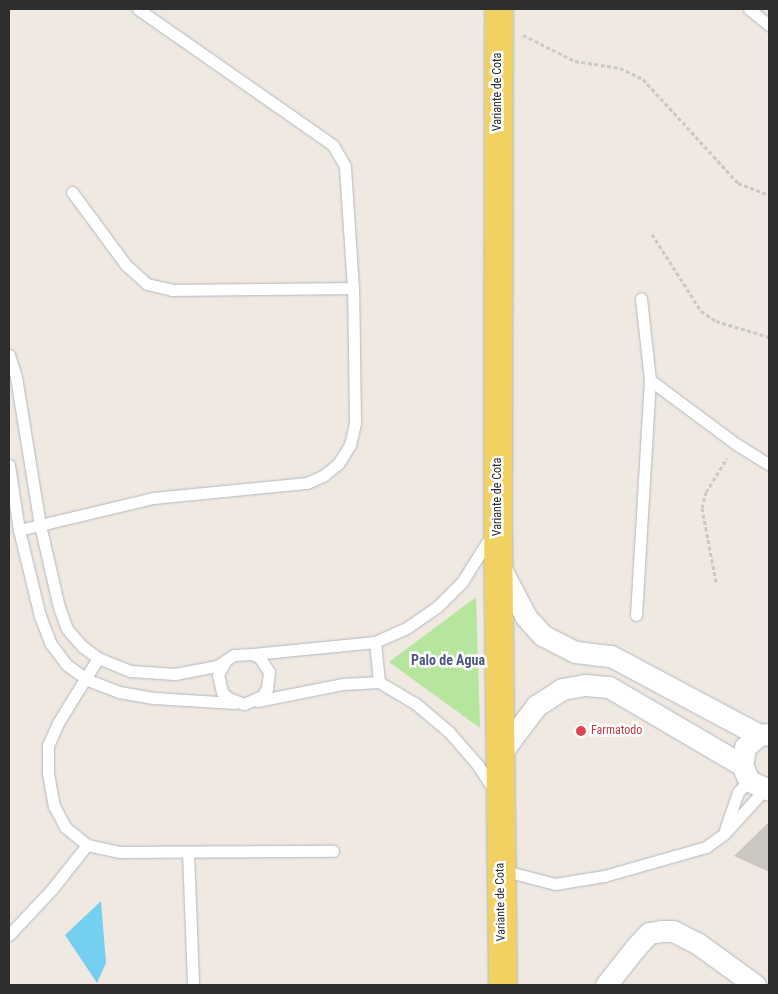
<!DOCTYPE html>
<html>
<head>
<meta charset="utf-8">
<style>
  body { margin:0 }
  #map { position:relative; width:778px; height:994px; overflow:hidden; background:#efe9e1; font-family:"Roboto Condensed",sans-serif }
  div>[style] { position:absolute }
  .green>* { inset:0; background:#b6e59e }
  .water>* { inset:0; background:#75cff0 }
  .building>* { inset:0; background:#cbc7bf }
  .path>* { height:3px; margin-top:-1.5px; transform-origin:0; background:repeating-linear-gradient(90deg,#c9c9c9 0 4px,transparent 0 6.5px) }
  .roads { filter:drop-shadow(0 0 1px #b4b7c1) drop-shadow(0 0 1px #b4b7c1) }
  .service>* { height:11px; margin:-5.5px; padding:0 5.5px; transform-origin:5.5px; border-radius:5.5px; background:#fff }
  .minor>* { height:21px; margin:-10.5px; padding:0 10.5px; transform-origin:10.5px; border-radius:10.5px; background:#fff }
  .primary>* { height:28px; margin:-14px; padding:0 14px; transform-origin:14px; border-radius:14px; background:#f2d163 }
  .dots>* { width:14px; height:14px; translate:-50% -50%; box-sizing:border-box; border:2px solid #fff; border-radius:50% }
  span { translate:-50% -50%; white-space:nowrap; text-align:center; line-height:1.15; -webkit-text-stroke:5px #fff; paint-order:stroke }
  .street-label { font-size:12px; color:#2e2e2e }
  .health-label { font-size:12px; color:#be3a42 }
  .left { translate:0 -50%; text-align:left }
  .neighbourhood-label { font-size:14px; color:#4d5680; font-weight:700 }
  .frame { position:absolute; inset:0; border:10px solid #2e2e2e; pointer-events:none }
</style>
</head>
<body>
<div id="map">
  <div class="green">
    <div style="clip-path:polygon(476px 597px,480px 728px,389px 662px)"></div>
  </div>
  <div class="water">
    <div style="clip-path:polygon(101px 901px,106px 963px,97px 983px,65px 935px)"></div>
  </div>
  <div class="building">
    <div style="clip-path:polygon(769px 822px,769px 872px,734px 856px)"></div>
  </div>
  <div class="path">
    <div style="left:523px;top:35px;width:58px;rotate:26.6deg"></div>
    <div style="left:575px;top:61px;width:46px;rotate:8.8deg"></div>
    <div style="left:620px;top:68px;width:25px;rotate:26deg"></div>
    <div style="left:643px;top:79px;width:141px;rotate:47.6deg"></div>
    <div style="left:738px;top:183px;width:33px;rotate:21deg"></div>
    <div style="left:652px;top:234px;width:91px;rotate:57.5deg"></div>
    <div style="left:701px;top:311px;width:18px;rotate:34deg"></div>
    <div style="left:716px;top:321px;width:55px;rotate:16.8deg"></div>
    <div style="left:716px;top:582px;width:75px;rotate:-100.7deg"></div>
    <div style="left:702px;top:508px;width:16px;rotate:-76deg"></div>
    <div style="left:706px;top:492px;width:40px;rotate:-58deg"></div>
  </div>
  <div class="roads">
    <div class="service">
      <div style="left:749px;top:9px;width:26px;rotate:39deg"></div>
      <div style="left:72px;top:192px;width:91px;rotate:53.5deg"></div>
      <div style="left:126px;top:265px;width:28px;rotate:42deg"></div>
      <div style="left:147px;top:284px;width:26px;rotate:13deg"></div>
      <div style="left:172px;top:290px;width:181px;rotate:-0.6deg"></div>
      <div style="left:9px;top:355px;width:23px;rotate:72deg"></div>
      <div style="left:16px;top:377px;width:150px;rotate:80.8deg"></div>
      <div style="left:40px;top:525px;width:84px;rotate:77deg"></div>
      <div style="left:59px;top:607px;width:23px;rotate:70deg"></div>
      <div style="left:67px;top:629px;width:23px;rotate:49deg"></div>
      <div style="left:82px;top:646px;width:20px;rotate:37deg"></div>
      <div style="left:98px;top:658px;width:35px;rotate:22deg"></div>
      <div style="left:131px;top:671px;width:44px;rotate:3.9deg"></div>
      <div style="left:175px;top:674px;width:43px;rotate:-10.8deg"></div>
      <div style="left:217px;top:666px;width:20px;rotate:-33deg"></div>
      <div style="left:234px;top:655px;width:19px;rotate:-3deg"></div>
      <div style="left:253px;top:654px;width:8px;rotate:30deg"></div>
      <div style="left:260px;top:658px;width:17px;rotate:57deg"></div>
      <div style="left:269px;top:672px;width:17px;rotate:97deg"></div>
      <div style="left:267px;top:689px;width:9px;rotate:126deg"></div>
      <div style="left:262px;top:696px;width:20px;rotate:156deg"></div>
      <div style="left:244px;top:704px;width:17px;rotate:-159deg"></div>
      <div style="left:228px;top:698px;width:8px;rotate:-135deg"></div>
      <div style="left:222px;top:692px;width:17px;rotate:-103deg"></div>
      <div style="left:218px;top:675px;width:17px;rotate:-62deg"></div>
      <div style="left:650px;top:380px;width:107px;rotate:36.7deg"></div>
      <div style="left:736px;top:444px;width:39px;rotate:32deg"></div>
      <div style="left:9px;top:465px;width:66px;rotate:81.3deg"></div>
      <div style="left:19px;top:530px;width:89px;rotate:76.3deg"></div>
      <div style="left:40px;top:616px;width:30px;rotate:69deg"></div>
      <div style="left:51px;top:644px;width:26px;rotate:53deg"></div>
      <div style="left:67px;top:665px;width:26px;rotate:36deg"></div>
      <div style="left:88px;top:680px;width:33px;rotate:21deg"></div>
      <div style="left:119px;top:692px;width:36px;rotate:10deg"></div>
      <div style="left:154px;top:698px;width:81px;rotate:3.5deg"></div>
      <div style="left:19px;top:530px;width:138px;rotate:-13.4deg"></div>
      <div style="left:153px;top:498px;width:155px;rotate:-5.6deg"></div>
      <div style="left:307px;top:483px;width:17px;rotate:-24deg"></div>
      <div style="left:323px;top:476px;width:19px;rotate:-39deg"></div>
      <div style="left:338px;top:464px;width:22px;rotate:-58deg"></div>
      <div style="left:350px;top:445px;width:23px;rotate:-77deg"></div>
      <div style="left:355px;top:423px;width:135px;rotate:-90.8deg"></div>
      <div style="left:353px;top:288px;width:122px;rotate:-93.8deg"></div>
      <div style="left:345px;top:166px;width:24px;rotate:-120deg"></div>
      <div style="left:333px;top:145px;width:238px;rotate:-145.1deg"></div>
      <div style="left:636px;top:615px;width:235px;rotate:-86.6deg"></div>
      <div style="left:650px;top:380px;width:82px;rotate:-96.3deg"></div>
      <div style="left:375px;top:642px;width:40px;rotate:84.3deg"></div>
      <div style="left:253px;top:654px;width:123px;rotate:-5.6deg"></div>
      <div style="left:375px;top:642px;width:36px;rotate:-24deg"></div>
      <div style="left:408px;top:627px;width:35px;rotate:-35deg"></div>
      <div style="left:437px;top:607px;width:35px;rotate:-45deg"></div>
      <div style="left:462px;top:582px;width:54px;rotate:-57.8deg"></div>
      <div style="left:98px;top:658px;width:76px;rotate:121.6deg"></div>
      <div style="left:58px;top:723px;width:24px;rotate:114deg"></div>
      <div style="left:48px;top:745px;width:28px;rotate:90deg"></div>
      <div style="left:48px;top:773px;width:34px;rotate:80deg"></div>
      <div style="left:54px;top:806px;width:24px;rotate:62deg"></div>
      <div style="left:65px;top:827px;width:28px;rotate:39deg"></div>
      <div style="left:87px;top:845px;width:35px;rotate:12deg"></div>
      <div style="left:121px;top:852px;width:212px;rotate:-0.3deg"></div>
      <div style="left:257px;top:701px;width:88px;rotate:-11.2deg"></div>
      <div style="left:343px;top:684px;width:36px;rotate:-3deg"></div>
      <div style="left:379px;top:682px;width:43px;rotate:30.7deg"></div>
      <div style="left:416px;top:704px;width:43px;rotate:40.3deg"></div>
      <div style="left:449px;top:732px;width:43px;rotate:48.8deg"></div>
      <div style="left:477px;top:764px;width:33px;rotate:57deg"></div>
      <div style="left:725px;top:830px;width:40px;rotate:-71.1deg"></div>
      <div style="left:738px;top:792px;width:16px;rotate:-45deg"></div>
      <div style="left:188px;top:852px;width:133px;rotate:87.8deg"></div>
      <div style="left:501px;top:870px;width:56px;rotate:14.5deg"></div>
      <div style="left:555px;top:884px;width:50px;rotate:-9.3deg"></div>
      <div style="left:604px;top:876px;width:106px;rotate:-15.9deg"></div>
      <div style="left:706px;top:847px;width:22px;rotate:-36deg"></div>
      <div style="left:724px;top:834px;width:59px;rotate:-47.7deg"></div>
      <div style="left:9px;top:935px;width:63px;rotate:-46.9deg"></div>
      <div style="left:52px;top:889px;width:56px;rotate:-51.5deg"></div>
    </div>
    <div class="minor">
      <div style="left:500px;top:567px;width:56px;rotate:62.5deg"></div>
      <div style="left:526px;top:617px;width:24px;rotate:48deg"></div>
      <div style="left:542px;top:635px;width:38px;rotate:27deg"></div>
      <div style="left:576px;top:652px;width:35px;rotate:7deg"></div>
      <div style="left:611px;top:656px;width:168px;rotate:28.1deg"></div>
      <div style="left:769px;top:734px;width:10px;rotate:174deg"></div>
      <div style="left:759px;top:735px;width:18px;rotate:139deg"></div>
      <div style="left:745px;top:747px;width:18px;rotate:99deg"></div>
      <div style="left:742px;top:765px;width:17px;rotate:66deg"></div>
      <div style="left:749px;top:781px;width:22px;rotate:24deg"></div>
      <div style="left:501px;top:753px;width:59px;rotate:-53.3deg"></div>
      <div style="left:536px;top:706px;width:31px;rotate:-33deg"></div>
      <div style="left:562px;top:689px;width:23px;rotate:-10deg"></div>
      <div style="left:585px;top:685px;width:24px;rotate:5deg"></div>
      <div style="left:609px;top:687px;width:154px;rotate:30.4deg"></div>
      <div style="left:606px;top:985px;width:48px;rotate:-51.7deg"></div>
      <div style="left:636px;top:947px;width:19px;rotate:-47deg"></div>
      <div style="left:649px;top:933px;width:12px;rotate:-9deg"></div>
      <div style="left:661px;top:931px;width:12px"></div>
      <div style="left:673px;top:931px;width:27px;rotate:27deg"></div>
      <div style="left:697px;top:943px;width:72px;rotate:35.9deg"></div>
    </div>
    <div class="primary">
      <div style="left:499px;top:9px;width:511px;rotate:90.11deg"></div>
      <div style="left:498px;top:520px;width:465px;rotate:89.4deg"></div>
    </div>
  </div>
  <div class="dots">
    <div style="left:581px;top:731px;background:#e0444e"></div>
  </div>
  <div class="street-label">
    <span style="left:498px;top:92px;rotate:-90deg">Variante de Cota</span>
    <span style="left:498px;top:497px;rotate:-90deg">Variante de Cota</span>
    <span style="left:501px;top:902px;rotate:-91deg">Variante de Cota</span>
  </div>
  <div class="health-label">
    <span class="left" style="left:591px;top:731px">Farmatodo</span>
  </div>
  <div class="neighbourhood-label">
    <span style="left:448px;top:660px">Palo de Agua</span>
  </div>
  <div class="frame"></div>
</div>
</body>
</html>
